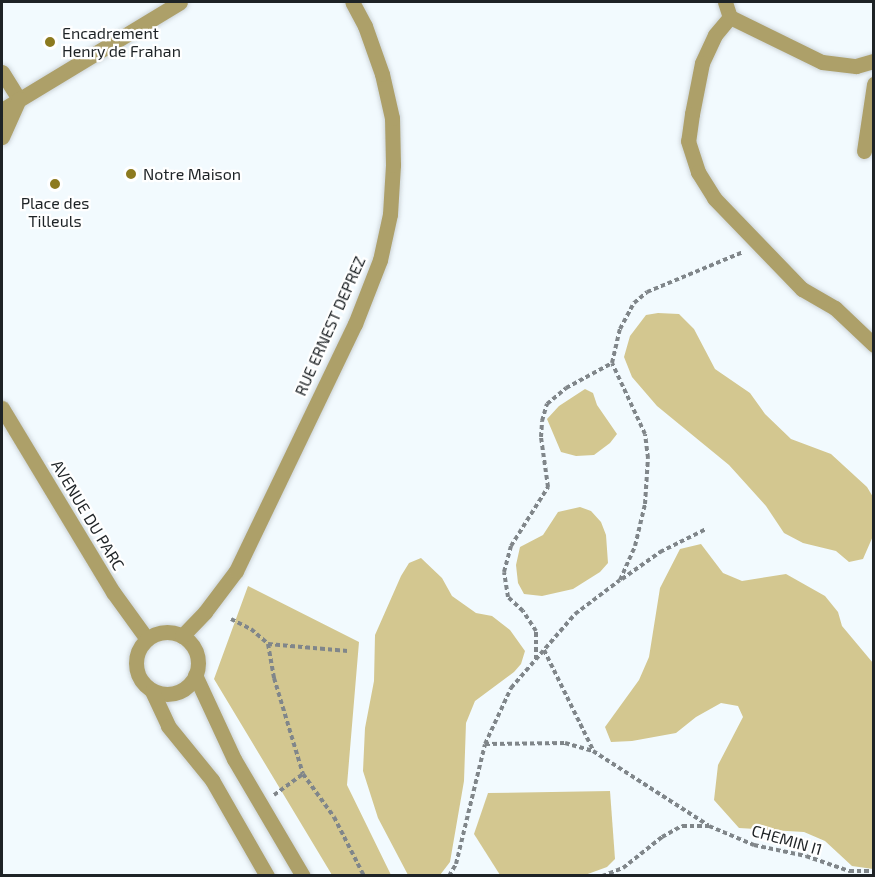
<!DOCTYPE html>
<html>
<head>
<meta charset="utf-8">
<style>
  body { margin:0 }
  #map { position:relative; width:875px; height:877px; overflow:hidden; background:#f2fafe; font-family:"Exo 2",sans-serif }
  div>[style] { position:absolute }
  .green>* { inset:0; background:#d3c790 }
  .path>* { height:4px; margin-top:-2px; transform-origin:0; background:repeating-linear-gradient(90deg,#80868a 0 4.5px,transparent 0 7.5px) }
  .roads { filter:drop-shadow(0 0 2px #ccd3d7) drop-shadow(0 0 2px #ccd3d7) }
  .minor>* { height:15px; margin:-7.5px; padding:0 7.5px; transform-origin:7.5px; border-radius:7.5px; background:#ada069 }
  .minor>.ring { margin:-7.5px; padding:0; box-sizing:content-box; background:none; border:15px solid #ada069; border-radius:50% }
  .dots>* { width:16px; height:16px; translate:-50% -50%; box-sizing:border-box; border:3px solid #fff; border-radius:50% }
  span { translate:-50% -50%; white-space:nowrap; text-align:center; line-height:1.15; -webkit-text-stroke:4.5px #fff; paint-order:stroke }
  .poi-label { font-size:16px; color:#1e2326 }
  .left { translate:0 -50%; text-align:left }
  .street-label { font-size:16px; color:#1e2326 }
  .frame { position:absolute; inset:0; border:3px solid #1e2326; pointer-events:none }
</style>
</head>
<body>
<div id="map">
  <div class="green">
    <div style="clip-path:polygon(658px 313px,679px 314px,694px 329px,715px 369px,750px 393px,765px 414px,791px 439px,831px 454px,867px 487px,873px 497px,873px 536px,863px 559px,849px 562px,836px 551px,803px 543px,784px 533px,766px 506px,729px 465px,657px 406px,632px 377px,624px 357px,630px 336px,646px 315px)"></div>
    <div style="clip-path:polygon(585px 389px,593px 393px,597px 405px,617px 434px,610px 443px,594px 455px,576px 456px,561px 452px,547px 419px,559px 406px)"></div>
    <div style="clip-path:polygon(580px 507px,591px 511px,601px 522px,606px 535px,608px 563px,600px 572px,573px 589px,542px 596px,524px 594px,518px 583px,516px 565px,520px 547px,543px 535px,558px 512px)"></div>
    <div style="clip-path:polygon(701px 544px,723px 573px,742px 581px,786px 574px,825px 596px,838px 612px,842px 626px,873px 663px,873px 869px,852px 866px,825px 841px,804px 832px,739px 828px,714px 800px,718px 765px,743px 717px,738px 706px,721px 703px,696px 717px,676px 733px,632px 741px,611px 742px,605px 727px,639px 680px,649px 657px,660px 588px,680px 549px)"></div>
    <div style="clip-path:polygon(421px 558px,442px 578px,452px 596px,476px 613px,492px 616px,510px 630px,525px 651px,521px 664px,514px 672px,475px 701px,466px 723px,464px 781px,450px 862px,440px 875px,408px 875px,378px 818px,363px 771px,365px 728px,374px 681px,375px 635px,401px 576px,409px 563px)"></div>
    <div style="clip-path:polygon(248px 586px,359px 642px,347px 785px,391px 875px,332px 875px,214px 679px)"></div>
    <div style="clip-path:polygon(610px 791px,615px 859px,607px 867px,585px 875px,500px 875px,474px 834px,488px 793px)"></div>
  </div>
  <div class="path">
    <div style="left:622px;top:579px;width:47px;rotate:-35.4deg"></div>
    <div style="left:660px;top:552px;width:51px;rotate:-26.6deg"></div>
    <div style="left:231px;top:619px;width:22px;rotate:27deg"></div>
    <div style="left:251px;top:629px;width:23px;rotate:41deg"></div>
    <div style="left:268px;top:644px;width:35px;rotate:80deg"></div>
    <div style="left:274px;top:678px;width:100px;rotate:73.2deg"></div>
    <div style="left:303px;top:774px;width:53px;rotate:54.2deg"></div>
    <div style="left:334px;top:817px;width:66px;rotate:63deg"></div>
    <div style="left:268px;top:644px;width:80px;rotate:5deg"></div>
    <div style="left:544px;top:650px;width:111px;rotate:63.9deg"></div>
    <div style="left:536px;top:659px;width:28px;rotate:-90deg"></div>
    <div style="left:536px;top:631px;width:24px;rotate:-123deg"></div>
    <div style="left:523px;top:611px;width:21px;rotate:-137deg"></div>
    <div style="left:508px;top:597px;width:25px;rotate:-99deg"></div>
    <div style="left:504px;top:572px;width:27px;rotate:-75deg"></div>
    <div style="left:511px;top:546px;width:70px;rotate:-57.9deg"></div>
    <div style="left:548px;top:487px;width:50px;rotate:-98deg"></div>
    <div style="left:541px;top:437px;width:16px;rotate:-86deg"></div>
    <div style="left:542px;top:421px;width:18px;rotate:-74deg"></div>
    <div style="left:547px;top:404px;width:25px;rotate:-40deg"></div>
    <div style="left:566px;top:388px;width:52px;rotate:-28.5deg"></div>
    <div style="left:485px;top:744px;width:80px;rotate:-0.7deg"></div>
    <div style="left:565px;top:743px;width:29px;rotate:16deg"></div>
    <div style="left:593px;top:751px;width:137px;rotate:32.8deg"></div>
    <div style="left:274px;top:795px;width:36px;rotate:-36deg"></div>
    <div style="left:449px;top:876px;width:14px;rotate:-60deg"></div>
    <div style="left:456px;top:864px;width:123px;rotate:-76.4deg"></div>
    <div style="left:485px;top:744px;width:62px;rotate:-65.1deg"></div>
    <div style="left:511px;top:688px;width:98px;rotate:-49.1deg"></div>
    <div style="left:575px;top:614px;width:56px;rotate:-37.1deg"></div>
    <div style="left:620px;top:580px;width:37px;rotate:-66deg"></div>
    <div style="left:635px;top:546px;width:43px;rotate:-76.6deg"></div>
    <div style="left:645px;top:504px;width:46px;rotate:-86.3deg"></div>
    <div style="left:648px;top:458px;width:24px;rotate:-97deg"></div>
    <div style="left:645px;top:434px;width:78px;rotate:-114.9deg"></div>
    <div style="left:612px;top:363px;width:35px;rotate:-77deg"></div>
    <div style="left:620px;top:329px;width:30px;rotate:-62deg"></div>
    <div style="left:634px;top:303px;width:17px;rotate:-40deg"></div>
    <div style="left:647px;top:292px;width:104px;rotate:-22.6deg"></div>
    <div style="left:602px;top:876px;width:22px;rotate:-21deg"></div>
    <div style="left:623px;top:868px;width:50px;rotate:-38.5deg"></div>
    <div style="left:662px;top:837px;width:23px;rotate:-29deg"></div>
    <div style="left:682px;top:826px;width:27px"></div>
    <div style="left:709px;top:826px;width:49px;rotate:22.9deg"></div>
    <div style="left:754px;top:845px;width:53px;rotate:11.9deg"></div>
    <div style="left:806px;top:856px;width:46px;rotate:19.2deg"></div>
    <div style="left:849px;top:871px;width:25px"></div>
  </div>
  <div class="roads">
    <div class="minor">
      <div style="left:725px;top:2px;width:16px;rotate:72deg"></div>
      <div style="left:730px;top:17px;width:102px;rotate:26.1deg"></div>
      <div style="left:822px;top:62px;width:34px;rotate:7deg"></div>
      <div style="left:856px;top:66px;width:19px;rotate:-16deg"></div>
      <div style="left:730px;top:17px;width:23px;rotate:130deg"></div>
      <div style="left:715px;top:35px;width:31px;rotate:115deg"></div>
      <div style="left:702px;top:63px;width:52px;rotate:101.1deg"></div>
      <div style="left:692px;top:114px;width:27px;rotate:98deg"></div>
      <div style="left:688px;top:141px;width:33px;rotate:72deg"></div>
      <div style="left:698px;top:172px;width:31px;rotate:58deg"></div>
      <div style="left:714px;top:198px;width:127px;rotate:46deg"></div>
      <div style="left:802px;top:289px;width:38px;rotate:30deg"></div>
      <div style="left:835px;top:308px;width:54px;rotate:43.5deg"></div>
      <div style="left:2px;top:72px;width:32px;rotate:58deg"></div>
      <div style="left:2px;top:110px;width:208px;rotate:-31.2deg"></div>
      <div style="left:2px;top:137px;width:42px;rotate:-65.9deg"></div>
      <div style="left:864px;top:151px;width:68px;rotate:-81.5deg"></div>
      <div style="left:2px;top:408px;width:215px;rotate:58.9deg"></div>
      <div style="left:113px;top:592px;width:58px;rotate:54.1deg"></div>
      <div class="ring" style="left:136px;top:632px;width:47px;height:47px"></div>
      <div style="left:182px;top:636px;width:33px;rotate:-46deg"></div>
      <div style="left:205px;top:612px;width:51px;rotate:-52.9deg"></div>
      <div style="left:236px;top:571px;width:274px;rotate:-64.3deg"></div>
      <div style="left:355px;top:324px;width:69px;rotate:-68.7deg"></div>
      <div style="left:380px;top:260px;width:47px;rotate:-77.7deg"></div>
      <div style="left:390px;top:214px;width:49px;rotate:-86.5deg"></div>
      <div style="left:393px;top:165px;width:47px;rotate:-91.2deg"></div>
      <div style="left:392px;top:118px;width:45px;rotate:-102.8deg"></div>
      <div style="left:382px;top:74px;width:51px;rotate:-109.5deg"></div>
      <div style="left:365px;top:26px;width:27px;rotate:-118deg"></div>
      <div style="left:195px;top:675px;width:93px;rotate:65.1deg"></div>
      <div style="left:234px;top:759px;width:136px;rotate:59.5deg"></div>
      <div style="left:152px;top:691px;width:38px;rotate:65deg"></div>
      <div style="left:168px;top:726px;width:70px;rotate:50.8deg"></div>
      <div style="left:212px;top:780px;width:111px;rotate:60.2deg"></div>
    </div>
  </div>
  <div class="dots">
    <div style="left:50px;top:42px;background:#8c7a1f"></div>
    <div style="left:131px;top:174px;background:#8c7a1f"></div>
    <div style="left:55px;top:184px;background:#8c7a1f"></div>
  </div>
  <div class="poi-label">
    <span class="left" style="left:62px;top:42px">Encadrement<br>Henry de Frahan</span>
    <span class="left" style="left:143px;top:174px">Notre Maison</span>
    <span style="left:55px;top:212px">Place des<br>Tilleuls</span>
  </div>
  <div class="street-label">
    <span style="left:330px;top:326px;rotate:-66deg">RUE ERNEST DEPREZ</span>
    <span style="left:88px;top:515px;rotate:59deg">AVENUE DU PARC</span>
    <span style="left:787px;top:840px;rotate:16deg">CHEMIN I1</span>
  </div>
  <div class="frame"></div>
</div>
</body>
</html>
